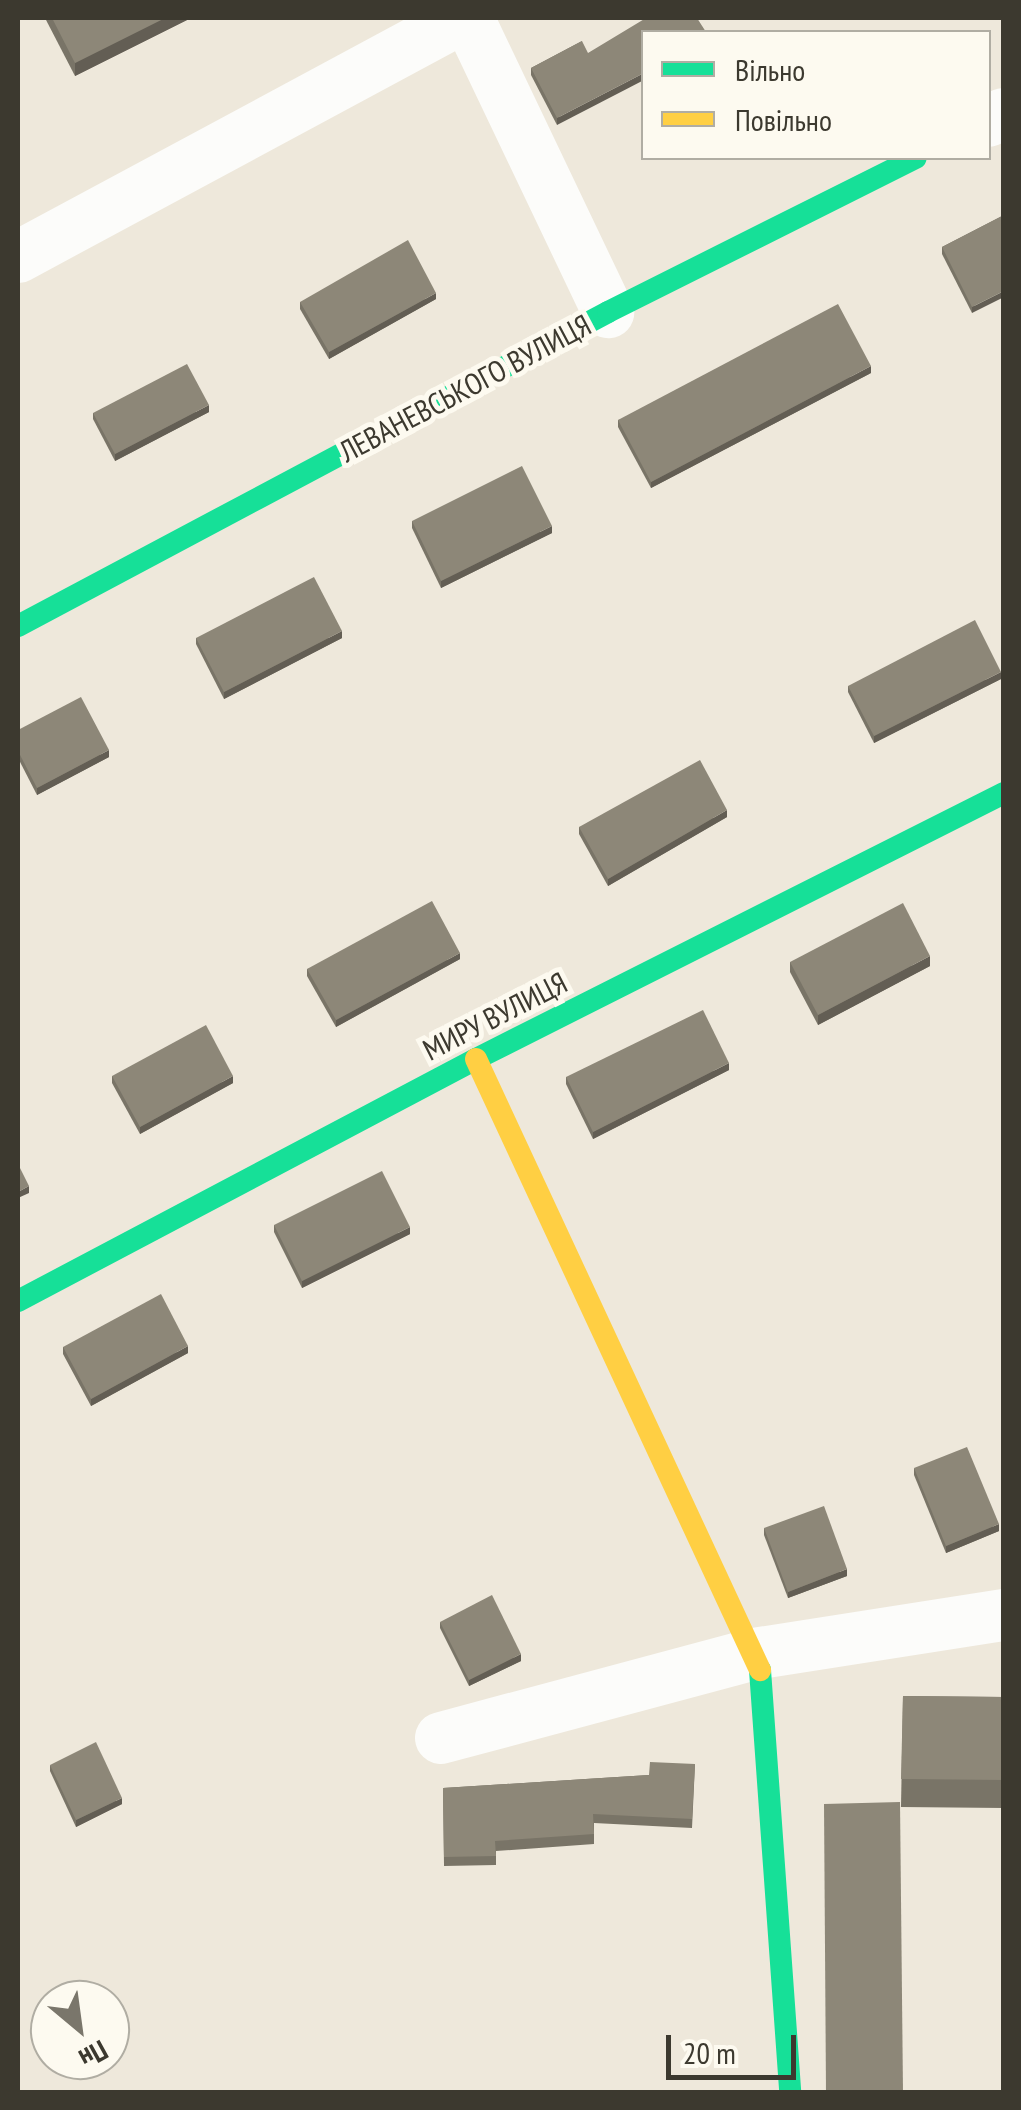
<!DOCTYPE html>
<html>
<head>
<meta charset="utf-8">
<style>
  body { margin:0 }
  #map { position:relative; width:1021px; height:2110px; overflow:hidden; background:#eee8db; font-family:"PT Sans Narrow",sans-serif }
  div>[style] { position:absolute }
  .street>* { height:52px; margin:-26px; padding:0 26px; transform-origin:26px; border-radius:26px; background:#fcfcfa }
  .fast>* { height:22px; margin:-11px; padding:0 11px; transform-origin:11px; border-radius:11px; background:#16e098 }
  .slow>* { height:22px; margin:-11px; padding:0 11px; transform-origin:11px; border-radius:11px; background:#ffcf43 }
  .wall>* { inset:0; background:#797467 }
  .shaded-wall>* { inset:0; background:#635e54 }
  .building>* { inset:0; background:#8d8778 }
  span { translate:-50% -50%; white-space:nowrap; text-align:center; line-height:1.15; -webkit-text-stroke:10px #fdfaf0; paint-order:stroke }
  .street-label { font-size:30px; color:#3c392f }
  .frame { position:absolute; inset:0; border:20px solid #3c392f; pointer-events:none }
  .legend { position:absolute; left:641px; top:30px; width:350px; height:130px; box-sizing:border-box; background:#fdfaf0; border:2px solid #b0ada3; margin:0; padding:12px 18px; list-style:none; font-size:30px; color:#3c392f }
  .legend li { display:flex; align-items:center; gap:20px; height:50px }
  .legend b { width:50px; border:2px solid #b0ada3 }
  .north { position:absolute; left:30px; top:1980px; width:100px; height:100px; box-sizing:border-box; background:#fdfaf0; border:2px solid #b0ada3; border-radius:50%; rotate:151deg; font-size:28px; font-weight:700; line-height:40px; text-align:center; color:#3c392f }
  .north::after { content:''; display:block; margin:auto; width:35px; height:45px; background:#7a766b; clip-path:polygon(50% 0,100% 100%,50% 72%,0 100%) }
  .scale { position:absolute; left:666px; top:2035px; width:130px; height:45px; box-sizing:border-box; border:5px solid #3c392f; border-top:0; padding-left:12px; font-size:30px; line-height:35px; white-space:nowrap; color:#3c392f; -webkit-text-stroke:8px #fdfaf0; paint-order:stroke }
</style>
</head>
<body>
<div id="map">
  <div class="street">
    <div style="left:468px;top:18px;width:326px;rotate:64.5deg"></div>
    <div style="left:988px;top:121px;width:17px;rotate:-24deg"></div>
    <div style="left:18px;top:257px;width:504px;rotate:-28.29deg"></div>
    <div style="left:441px;top:1738px;width:324px;rotate:-15deg"></div>
    <div style="left:754px;top:1654px;width:253px;rotate:-8.9deg"></div>
  </div>
  <div class="fast">
    <div style="left:18px;top:626px;width:668px;rotate:-28.02deg"></div>
    <div style="left:608px;top:312px;width:344px;rotate:-26.6deg"></div>
    <div style="left:18px;top:1301px;width:518px;rotate:-27.85deg"></div>
    <div style="left:476px;top:1059px;width:591px;rotate:-26.74deg"></div>
    <div style="left:760px;top:1670px;width:423px;rotate:85.9deg"></div>
  </div>
  <div class="slow">
    <div style="left:476px;top:1059px;width:674px;rotate:65.07deg"></div>
  </div>
  <div class="wall">
    <div style="clip-path:polygon(45px 18px,191px 18px,75px 76px)"></div>
    <div style="clip-path:polygon(582px 41px,557px 125px,531px 75px,531px 68px)"></div>
    <div style="clip-path:polygon(1004px 215px,972px 313px,942px 254px,942px 247px)"></div>
    <div style="clip-path:polygon(436px 299px,329px 359px,300px 309px,300px 302px)"></div>
    <div style="clip-path:polygon(871px 373px,651px 488px,618px 427px,618px 420px)"></div>
    <div style="clip-path:polygon(209px 412px,115px 461px,93px 419px,93px 413px)"></div>
    <div style="clip-path:polygon(412px 521px,552px 533px,441px 588px,412px 528px)"></div>
    <div style="clip-path:polygon(196px 638px,342px 638px,224px 699px,196px 644px)"></div>
    <div style="clip-path:polygon(1001px 679px,874px 743px,848px 692px,848px 686px)"></div>
    <div style="clip-path:polygon(18px 730px,109px 757px,37px 795px,18px 758px)"></div>
    <div style="clip-path:polygon(727px 817px,608px 886px,579px 834px,579px 827px)"></div>
    <div style="clip-path:polygon(460px 959px,336px 1027px,307px 976px,307px 969px)"></div>
    <div style="clip-path:polygon(790px 962px,930px 966px,818px 1025px,790px 972px)"></div>
    <div style="clip-path:polygon(729px 1070px,593px 1139px,566px 1084px,566px 1077px)"></div>
    <div style="clip-path:polygon(112px 1076px,233px 1083px,140px 1134px,112px 1083px)"></div>
    <div style="clip-path:polygon(274px 1225px,410px 1234px,302px 1288px,274px 1232px)"></div>
    <div style="clip-path:polygon(63px 1347px,188px 1353px,91px 1406px,63px 1354px)"></div>
    <div style="clip-path:polygon(914px 1468px,999px 1531px,946px 1553px,914px 1475px)"></div>
    <div style="clip-path:polygon(764px 1528px,847px 1576px,788px 1598px,764px 1535px)"></div>
    <div style="clip-path:polygon(440px 1622px,521px 1661px,469px 1686px,440px 1628px)"></div>
    <div style="clip-path:polygon(903px 1696px,1004px 1697px,1004px 1808px,901px 1807px)"></div>
    <div style="clip-path:polygon(695px 1764px,692px 1828px,594px 1823px,594px 1844px,496px 1851px,496px 1865px,444px 1866px,443px 1788px,649px 1775px)"></div>
    <div style="clip-path:polygon(50px 1765px,122px 1804px,76px 1827px,50px 1771px)"></div>
  </div>
  <div class="shaded-wall">
    <div style="clip-path:polygon(165px 18px,191px 18px,75px 76px,75px 63px)"></div>
    <div style="clip-path:polygon(644px 73px,644px 80px,557px 125px,557px 118px)"></div>
    <div style="clip-path:polygon(1004px 291px,1004px 297px,972px 313px,972px 307px)"></div>
    <div style="clip-path:polygon(436px 293px,436px 299px,329px 359px,329px 352px)"></div>
    <div style="clip-path:polygon(871px 366px,871px 373px,651px 488px,651px 482px)"></div>
    <div style="clip-path:polygon(209px 405px,209px 412px,115px 461px,115px 454px)"></div>
    <div style="clip-path:polygon(552px 526px,552px 533px,441px 588px,441px 581px)"></div>
    <div style="clip-path:polygon(342px 631px,342px 638px,224px 699px,224px 692px)"></div>
    <div style="clip-path:polygon(1001px 672px,1001px 679px,874px 743px,874px 736px)"></div>
    <div style="clip-path:polygon(109px 750px,109px 757px,37px 795px,37px 788px)"></div>
    <div style="clip-path:polygon(727px 810px,727px 817px,608px 886px,608px 879px)"></div>
    <div style="clip-path:polygon(460px 953px,460px 959px,336px 1027px,336px 1020px)"></div>
    <div style="clip-path:polygon(930px 956px,930px 966px,818px 1025px,818px 1015px)"></div>
    <div style="clip-path:polygon(729px 1063px,729px 1070px,593px 1139px,593px 1132px)"></div>
    <div style="clip-path:polygon(233px 1076px,233px 1083px,140px 1134px,140px 1127px)"></div>
    <div style="clip-path:polygon(29px 1186px,29px 1193px,18px 1198px,18px 1192px)"></div>
    <div style="clip-path:polygon(410px 1227px,410px 1234px,302px 1288px,302px 1281px)"></div>
    <div style="clip-path:polygon(188px 1346px,188px 1353px,91px 1406px,91px 1399px)"></div>
    <div style="clip-path:polygon(999px 1524px,999px 1531px,946px 1553px,946px 1546px)"></div>
    <div style="clip-path:polygon(847px 1569px,847px 1576px,788px 1598px,788px 1592px)"></div>
    <div style="clip-path:polygon(521px 1654px,521px 1661px,469px 1686px,469px 1680px)"></div>
    <div style="clip-path:polygon(122px 1798px,122px 1804px,76px 1827px,76px 1820px)"></div>
  </div>
  <div class="building">
    <div style="clip-path:polygon(52px 18px,165px 18px,75px 63px)"></div>
    <div style="clip-path:polygon(646px 18px,697px 18px,706px 32px,644px 32px,644px 73px,557px 118px,531px 68px,582px 41px,588px 53px)"></div>
    <div style="clip-path:polygon(1004px 215px,1004px 291px,972px 307px,942px 247px)"></div>
    <div style="clip-path:polygon(408px 240px,436px 293px,329px 352px,300px 302px)"></div>
    <div style="clip-path:polygon(838px 304px,871px 366px,651px 482px,618px 420px)"></div>
    <div style="clip-path:polygon(187px 364px,209px 405px,115px 454px,93px 413px)"></div>
    <div style="clip-path:polygon(522px 466px,552px 526px,441px 581px,412px 521px)"></div>
    <div style="clip-path:polygon(314px 577px,342px 631px,224px 692px,196px 638px)"></div>
    <div style="clip-path:polygon(975px 620px,1001px 672px,874px 736px,848px 686px)"></div>
    <div style="clip-path:polygon(81px 697px,109px 750px,37px 788px,18px 751px,18px 730px)"></div>
    <div style="clip-path:polygon(700px 760px,727px 810px,608px 879px,579px 827px)"></div>
    <div style="clip-path:polygon(432px 901px,460px 953px,336px 1020px,307px 969px)"></div>
    <div style="clip-path:polygon(903px 903px,930px 956px,818px 1015px,790px 962px)"></div>
    <div style="clip-path:polygon(703px 1010px,729px 1063px,593px 1132px,566px 1077px)"></div>
    <div style="clip-path:polygon(206px 1025px,233px 1076px,140px 1127px,112px 1076px)"></div>
    <div style="clip-path:polygon(18px 1164px,29px 1186px,18px 1192px)"></div>
    <div style="clip-path:polygon(382px 1171px,410px 1227px,302px 1281px,274px 1225px)"></div>
    <div style="clip-path:polygon(161px 1294px,188px 1346px,91px 1399px,63px 1347px)"></div>
    <div style="clip-path:polygon(967px 1447px,999px 1524px,946px 1546px,914px 1468px)"></div>
    <div style="clip-path:polygon(824px 1506px,847px 1569px,788px 1592px,764px 1528px)"></div>
    <div style="clip-path:polygon(492px 1595px,521px 1654px,469px 1680px,440px 1622px)"></div>
    <div style="clip-path:polygon(903px 1696px,1004px 1697px,1004px 1780px,901px 1779px)"></div>
    <div style="clip-path:polygon(96px 1742px,122px 1798px,76px 1820px,50px 1765px)"></div>
    <div style="clip-path:polygon(650px 1762px,695px 1764px,692px 1819px,593px 1814px,594px 1834px,495px 1841px,496px 1856px,444px 1857px,443px 1788px,649px 1775px)"></div>
    <div style="clip-path:polygon(900px 1802px,903px 2092px,826px 2092px,824px 1804px)"></div>
  </div>
  <div class="street-label">
    <span style="left:465px;top:388px;rotate:-28deg">ЛЕВАНЕВСЬКОГО ВУЛИЦЯ</span>
    <span style="left:495px;top:1016px;rotate:-27deg">МИРУ ВУЛИЦЯ</span>
  </div>
  <div class="frame"></div>
  <ul class="legend">
  <li><b style="height:12px;background:#16e098"></b>Вільно</li>
  <li><b style="height:12px;background:#ffcf43"></b>Повільно</li>
  </ul>
  <div class="north">Пн</div>
  <div class="scale">20 m</div>
</div>
</body>
</html>
